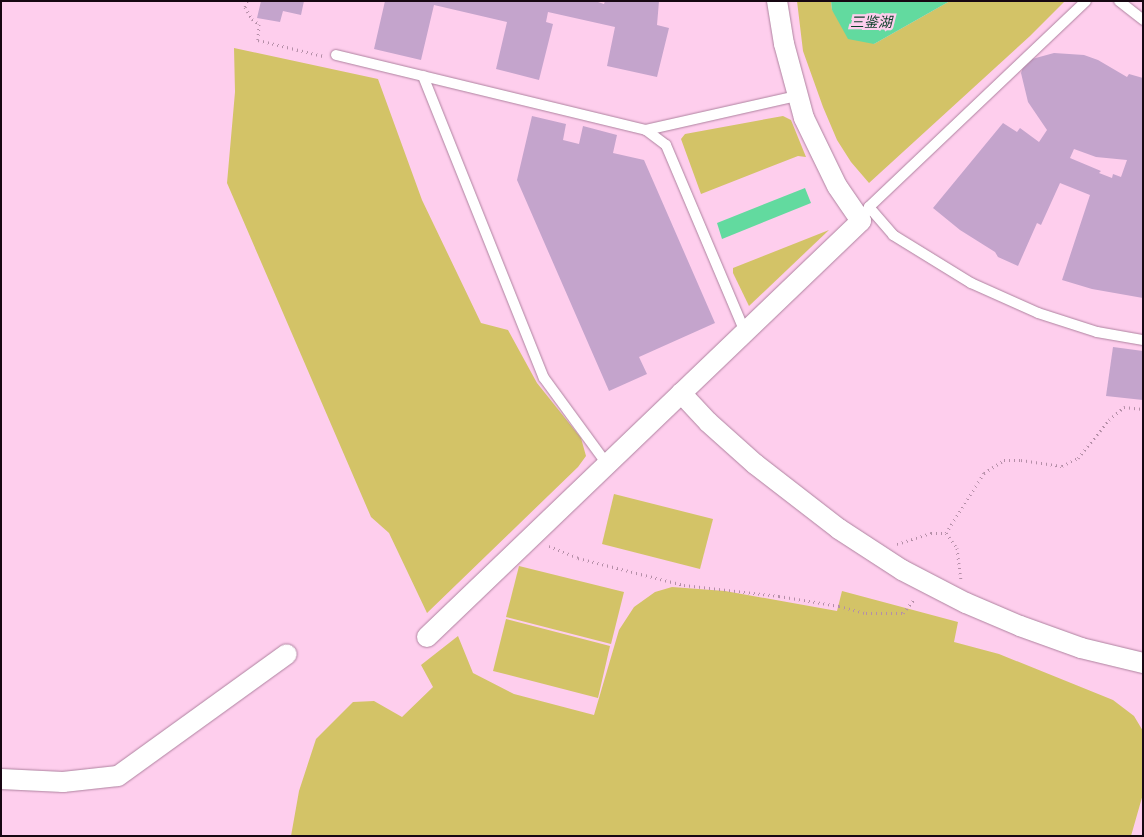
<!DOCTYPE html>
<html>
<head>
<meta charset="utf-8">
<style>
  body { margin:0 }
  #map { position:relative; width:1144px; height:837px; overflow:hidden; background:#feceed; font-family:Arial,"Noto Sans SC",sans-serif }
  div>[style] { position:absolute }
  .green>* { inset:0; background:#d3c367 }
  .water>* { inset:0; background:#62da9f }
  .building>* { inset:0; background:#c4a4cc }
  .path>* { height:3px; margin-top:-1.5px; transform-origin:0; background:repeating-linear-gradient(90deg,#b58fa8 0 1px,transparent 0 5px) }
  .roads { filter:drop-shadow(0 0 1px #ae829f) drop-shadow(0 0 1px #ae829f) }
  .lane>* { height:10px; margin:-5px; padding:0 5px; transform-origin:5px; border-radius:5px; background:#fff }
  .street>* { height:20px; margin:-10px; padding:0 10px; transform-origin:10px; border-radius:10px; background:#fff }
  span { translate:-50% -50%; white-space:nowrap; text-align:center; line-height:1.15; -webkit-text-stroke:4.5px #feceed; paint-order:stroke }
  .water-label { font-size:14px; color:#093e27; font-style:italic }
  .frame { position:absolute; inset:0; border:2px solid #170712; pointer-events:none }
</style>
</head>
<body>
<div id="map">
  <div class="green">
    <div style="clip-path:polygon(797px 1px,831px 1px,832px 10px,874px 44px,950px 1px,1065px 1px,1030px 36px,869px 183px,851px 162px,837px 140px,823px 107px,803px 51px)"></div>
    <div style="clip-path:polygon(234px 48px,378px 79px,422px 200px,481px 323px,508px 330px,537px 383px,581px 438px,586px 456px,578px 467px,427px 613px,389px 533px,371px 517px,227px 183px,235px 92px)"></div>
    <div style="clip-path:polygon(783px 116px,791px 120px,806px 157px,798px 156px,701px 194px,681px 139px,685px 134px)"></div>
    <div style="clip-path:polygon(829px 230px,749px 306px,733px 273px,733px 268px)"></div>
    <div style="clip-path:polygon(614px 494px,713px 519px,700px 569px,602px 544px)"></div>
    <div style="clip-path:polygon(519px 566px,624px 592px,611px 644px,506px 617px)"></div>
    <div style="clip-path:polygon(672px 587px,725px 591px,837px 611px,842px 591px,958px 622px,954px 642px,999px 654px,1113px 700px,1134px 716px,1143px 731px,1143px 794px,1131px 836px,291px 836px,299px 791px,316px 739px,353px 702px,374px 701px,402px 717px,433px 687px,421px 665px,458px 636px,473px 673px,514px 694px,594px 715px,619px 630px,634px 607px,655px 592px)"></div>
    <div style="clip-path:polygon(506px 619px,610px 646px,598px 698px,493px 671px)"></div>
  </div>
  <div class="water">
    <div style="clip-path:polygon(831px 1px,950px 1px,874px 44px,848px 39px,832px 10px)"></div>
    <div style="clip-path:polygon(805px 188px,811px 203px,722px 239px,717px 223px)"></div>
  </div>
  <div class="building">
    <div style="clip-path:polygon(261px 1px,271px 2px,304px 1px,301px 15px,283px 11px,280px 22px,257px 18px)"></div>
    <div style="clip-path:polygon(385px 1px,595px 1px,604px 4px,605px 1px,659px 1px,657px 25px,669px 28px,657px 77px,607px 66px,615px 27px,548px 12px,546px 22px,553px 24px,539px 80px,496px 69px,507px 22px,434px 5px,421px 60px,374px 49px)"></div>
    <div style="clip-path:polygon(evenodd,1054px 53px,1084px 55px,1098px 60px,1127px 77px,1129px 74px,1143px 78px,1143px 298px,1092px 289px,1062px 280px,1090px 195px,1060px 183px,1041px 225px,1037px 223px,1018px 266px,998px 257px,995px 252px,960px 230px,933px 208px,1003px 123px,1017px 132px,1020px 128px,1039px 142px,1047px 130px,1028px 102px,1021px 73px,1023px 67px,1032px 59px,1054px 53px,1074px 149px,1096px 157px,1127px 160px,1121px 177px,1113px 174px,1112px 178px,1099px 173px,1101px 171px,1070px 158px,1074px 149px)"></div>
    <div style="clip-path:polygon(532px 116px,566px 124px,563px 140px,579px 144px,583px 126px,617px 135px,613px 153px,644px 160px,715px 323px,639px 357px,647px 374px,609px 391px,517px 180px)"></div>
    <div style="clip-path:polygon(1113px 347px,1143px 351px,1143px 400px,1106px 396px)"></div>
  </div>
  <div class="path">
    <div style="left:247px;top:1px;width:6px;rotate:108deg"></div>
    <div style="left:245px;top:7px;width:14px;rotate:60deg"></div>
    <div style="left:252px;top:19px;width:9px;rotate:36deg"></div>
    <div style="left:259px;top:24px;width:16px;rotate:94deg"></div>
    <div style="left:258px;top:40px;width:67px;rotate:13.8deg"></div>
    <div style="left:946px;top:533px;width:71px;rotate:-57.7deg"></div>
    <div style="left:984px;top:473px;width:24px;rotate:-33deg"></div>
    <div style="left:1004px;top:460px;width:17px"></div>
    <div style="left:1021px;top:460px;width:41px;rotate:8.3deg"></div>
    <div style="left:1062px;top:466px;width:18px;rotate:-27deg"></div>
    <div style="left:1078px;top:458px;width:49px;rotate:-50.8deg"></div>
    <div style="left:1109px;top:420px;width:20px;rotate:-41deg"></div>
    <div style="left:1124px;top:407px;width:19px;rotate:6deg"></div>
    <div style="left:897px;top:544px;width:36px;rotate:-18deg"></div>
    <div style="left:931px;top:533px;width:15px"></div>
    <div style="left:946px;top:533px;width:19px;rotate:54deg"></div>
    <div style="left:957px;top:548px;width:31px;rotate:83deg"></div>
    <div style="left:549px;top:546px;width:31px;rotate:22deg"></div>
    <div style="left:578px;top:558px;width:109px;rotate:14.3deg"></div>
    <div style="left:684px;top:585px;width:96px;rotate:6.6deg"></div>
    <div style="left:779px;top:596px;width:61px;rotate:9.5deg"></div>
    <div style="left:839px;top:606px;width:28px;rotate:15deg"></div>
    <div style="left:866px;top:613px;width:37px"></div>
    <div style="left:903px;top:613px;width:19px;rotate:-51deg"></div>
  </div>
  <div class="roads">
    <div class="lane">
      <div style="left:1119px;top:1px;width:31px;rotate:38deg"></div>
      <div style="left:336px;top:55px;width:319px;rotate:13.6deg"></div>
      <div style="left:646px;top:130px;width:155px;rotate:-12.7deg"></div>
      <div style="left:423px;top:76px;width:325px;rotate:68.2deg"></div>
      <div style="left:544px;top:378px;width:107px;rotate:53.8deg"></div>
      <div style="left:646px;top:130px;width:25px;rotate:37deg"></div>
      <div style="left:666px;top:145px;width:203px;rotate:67.1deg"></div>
      <div style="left:869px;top:207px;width:37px;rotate:49deg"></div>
      <div style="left:893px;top:235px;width:92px;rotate:31.6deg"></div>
      <div style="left:971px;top:283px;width:73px;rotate:24.1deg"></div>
      <div style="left:1038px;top:313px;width:62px;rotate:17.9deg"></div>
      <div style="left:1097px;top:332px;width:47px;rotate:9.9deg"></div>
      <div style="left:861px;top:221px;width:16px;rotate:-60deg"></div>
      <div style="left:869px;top:207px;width:299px;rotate:-43.5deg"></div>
    </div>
    <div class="street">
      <div style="left:681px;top:393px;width:40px;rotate:47deg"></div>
      <div style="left:708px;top:422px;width:63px;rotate:41.8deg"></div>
      <div style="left:755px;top:464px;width:106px;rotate:37.7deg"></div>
      <div style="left:839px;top:529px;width:75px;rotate:33.1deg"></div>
      <div style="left:902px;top:570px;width:72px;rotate:27.3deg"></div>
      <div style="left:966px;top:603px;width:59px;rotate:23.1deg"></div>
      <div style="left:1020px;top:626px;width:65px;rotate:19.8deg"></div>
      <div style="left:1081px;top:648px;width:64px;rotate:13.6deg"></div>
      <div style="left:427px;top:637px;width:601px;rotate:-43.79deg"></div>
      <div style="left:861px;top:221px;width:42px;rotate:-124.4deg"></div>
      <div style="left:837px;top:186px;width:76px;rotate:-115.9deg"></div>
      <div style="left:804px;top:118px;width:77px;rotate:-105.1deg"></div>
      <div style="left:784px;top:44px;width:44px;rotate:-99.2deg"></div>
      <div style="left:1px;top:779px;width:62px;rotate:2.8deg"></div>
      <div style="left:63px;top:782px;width:55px;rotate:-6.2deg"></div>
      <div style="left:118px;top:776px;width:208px;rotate:-35.8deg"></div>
    </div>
  </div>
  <div class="water-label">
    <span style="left:871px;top:22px">三鉴湖</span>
  </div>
  <div class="frame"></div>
</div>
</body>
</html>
